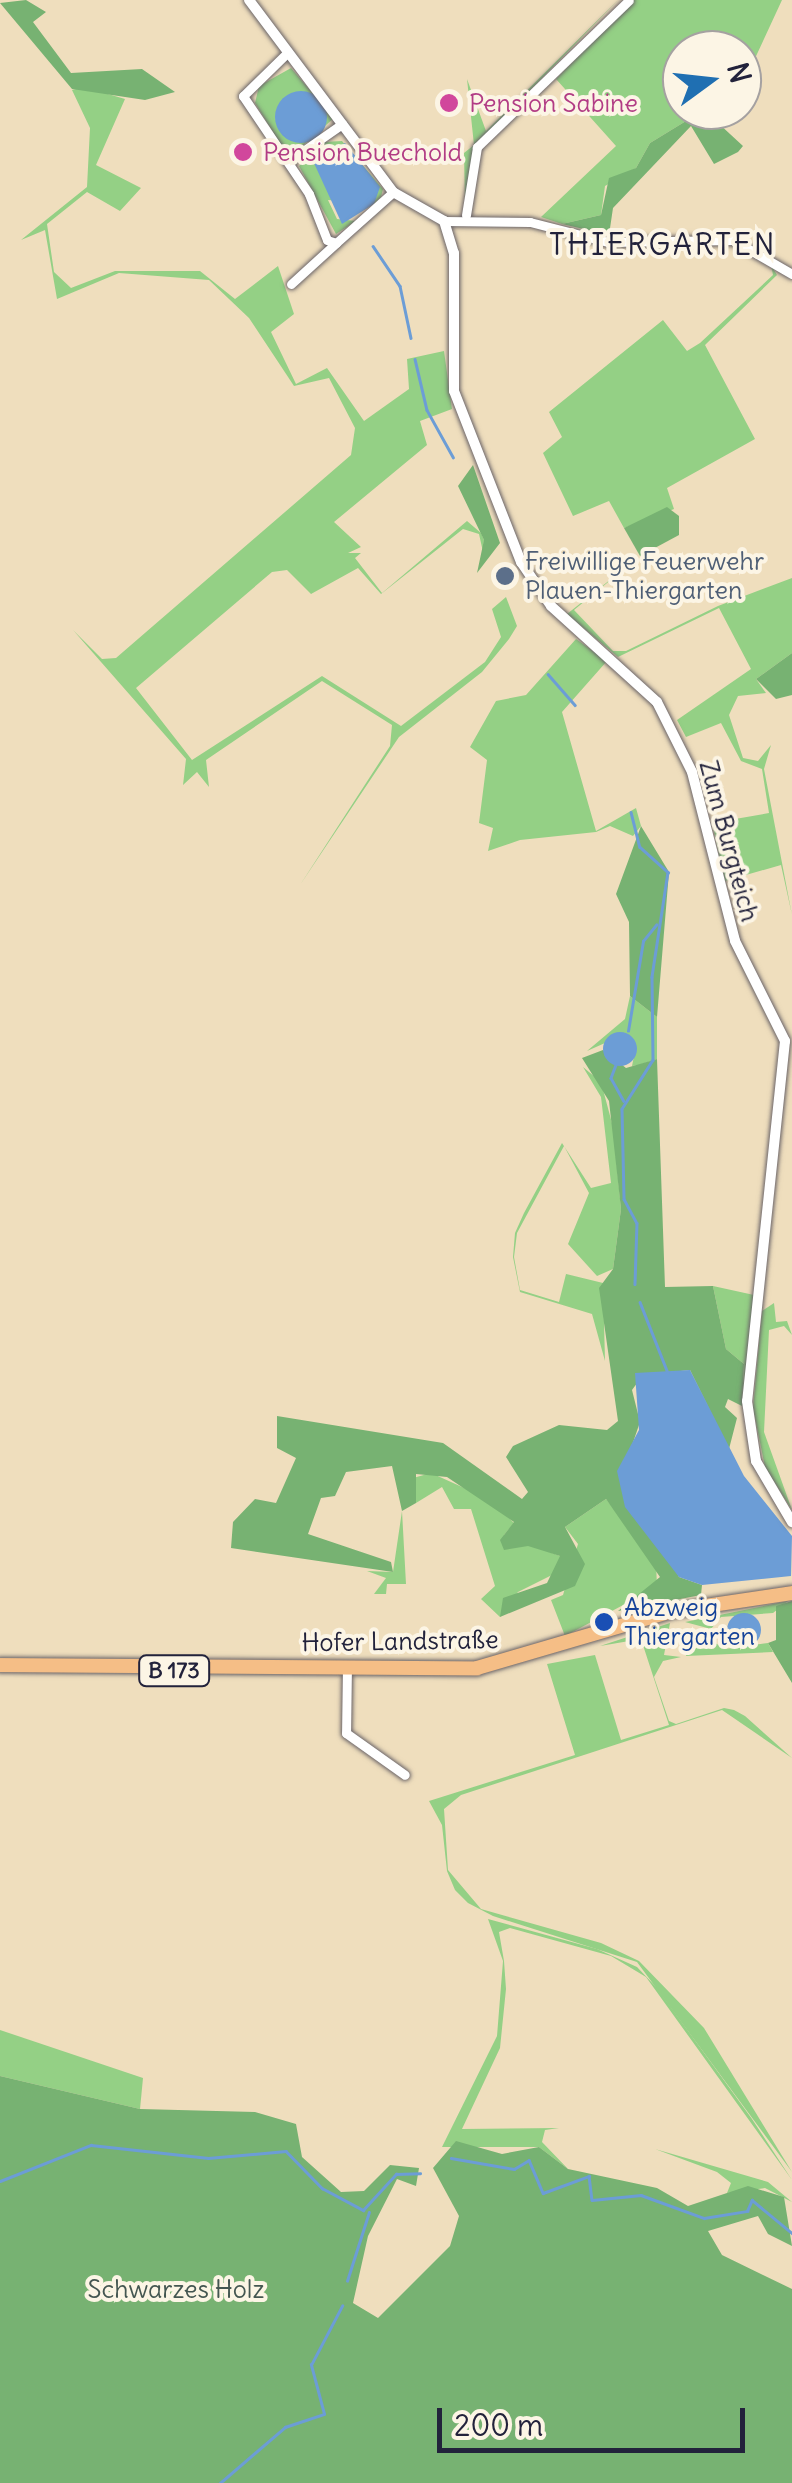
<!DOCTYPE html>
<html>
<head>
<meta charset="utf-8">
<style>
  body { margin:0 }
  #map { position:relative; width:792px; height:2483px; overflow:hidden; background:#efdebd; font-family:Delius,sans-serif }
  div>[style] { position:absolute }
  .green>* { inset:0; background:#94d085 }
  .forest>* { inset:0; background:#77b272 }
  .water>* { inset:0; background:#6c9dd6 }
  .round { border-radius:50% }
  .stream>* { height:2.5px; margin:-1.25px; padding:0 1.25px; transform-origin:1.25px; border-radius:1.25px; background:#6c9dd6 }
  .roads { filter:drop-shadow(0 0 2px #6a6468) drop-shadow(0 0 2px #6a6468) }
  .minor>* { height:9px; margin:-4.5px; padding:0 4.5px; transform-origin:4.5px; border-radius:4.5px; background:#fff }
  .tertiary>* { height:10px; margin:-5px; padding:0 5px; transform-origin:5px; border-radius:5px; background:#fff }
  .primary>* { height:14px; margin:-7px; padding:0 7px; transform-origin:7px; border-radius:7px; background:#f5be86 }
  .dots>* { width:28px; height:28px; translate:-50% -50%; box-sizing:border-box; border:5px solid #fcf5e5; border-radius:50% }
  span { translate:-50% -50%; white-space:nowrap; text-align:center; line-height:1.15; -webkit-text-stroke:8px #fcf5e5; paint-order:stroke }
  .shield-label span { padding:2px 8px; background:#fcf5e5; border:2px solid; border-radius:8px; -webkit-text-stroke-width:0 }
  .shield-label { font-size:22px; color:#22223b; font-weight:700 }
  .hotel-label { font-size:25px; color:#b23c85 }
  .left { translate:0 -50%; text-align:left }
  .service-label { font-size:25px; color:#4e5e75 }
  .street-label { font-size:25px; color:#22223b }
  .transit-label { font-size:25px; color:#164399 }
  .park-label { font-size:25px; color:#445651 }
  .quarter-label { font-size:30px; color:#22223b; letter-spacing:2.5px }
  .north { position:absolute; left:662px; top:30px; width:100px; height:100px; box-sizing:border-box; background:#fcf5e5; border:2px solid #a5a1a1; border-radius:50%; rotate:75deg; font-size:28px; font-weight:700; line-height:40px; text-align:center; color:#22223b }
  .north::after { content:''; display:block; margin:auto; width:35px; height:45px; background:#1f6fb2; clip-path:polygon(50% 0,100% 100%,50% 72%,0 100%) }
  .scale { position:absolute; left:437px; top:2408px; width:308px; height:45px; box-sizing:border-box; border:5px solid #22223b; border-top:0; padding-left:12px; font-size:30px; line-height:35px; white-space:nowrap; color:#22223b; -webkit-text-stroke:8px #fcf5e5; paint-order:stroke }
</style>
</head>
<body>
<div id="map">
  <div class="green">
    <div style="clip-path:polygon(618px 0,475px 147px,465px 205px,464px 153px,474px 145px,467px 79px,486px 131px)"></div>
    <div style="clip-path:polygon(634px 0,782px 0,751px 67px,742px 71px,742px 50px,682px 50px,682px 110px,704px 110px,650px 143px,636px 168px,605px 186px,601px 215px,562px 224px,541px 217px,616px 146px,556px 79px)"></div>
    <div style="clip-path:polygon(291px 68px,334px 118px,299px 149px,281px 145px,255px 103px,259px 86px)"></div>
    <div style="clip-path:polygon(84px 87px,125px 99px,96px 165px,141px 188px,120px 211px,87px 192px,47px 224px,54px 272px,71px 288px,115px 271px,200px 271px,235px 299px,278px 266px,294px 314px,271px 332px,296px 384px,327px 368px,364px 421px,409px 389px,407px 359px,444px 351px,452px 409px,420px 421px,427px 445px,334px 522px,361px 547px,348px 553px,361px 553px,355px 558px,382px 593px,467px 521px,481px 533px,484px 540px,483px 552px,479px 534px,463px 529px,381px 594px,358px 568px,311px 594px,287px 570px,272px 572px,136px 688px,192px 760px,322px 676px,401px 726px,485px 662px,501px 637px,492px 609px,506px 597px,517px 626px,509px 639px,482px 672px,399px 737px,300px 885px,390px 746px,392px 725px,322px 681px,206px 760px,209px 787px,197px 772px,183px 785px,186px 759px,73px 630px,102px 659px,116px 658px,351px 455px,355px 428px,329px 378px,294px 386px,249px 318px,209px 280px,119px 273px,57px 299px,45px 230px,21px 240px,87px 187px,90px 128px,72px 90px)"></div>
    <div style="clip-path:polygon(342px 141px,383px 189px,381px 197px,359px 219px,374px 204px,328px 200px,337px 219px,356px 221px,336px 234px,299px 166px,324px 142px)"></div>
    <div style="clip-path:polygon(771px 265px,777px 275px,705px 345px,755px 439px,667px 488px,674px 509px,624px 528px,609px 501px,573px 516px,543px 453px,562px 437px,549px 412px,663px 320px,687px 351px,700px 343px,773px 275px)"></div>
    <div style="clip-path:polygon(640px 556px,574px 610px,613px 651px,626px 651px,718px 606px,792px 578px,792px 653px,756px 679px,766px 693px,738px 696px,729px 715px,743px 758px,758px 761px,771px 745px,764px 769px,792px 915px,781px 865px,725px 881px,712px 823px,769px 813px,762px 769px,741px 761px,721px 723px,686px 737px,677px 720px,751px 669px,719px 608px,618px 657px,567px 614px)"></div>
    <div style="clip-path:polygon(576px 639px,607px 661px,562px 712px,596px 831px,636px 808px,641px 826px,633px 836px,610px 826px,596px 832px,520px 840px,488px 851px,493px 828px,479px 823px,487px 760px,470px 747px,496px 701px,526px 695px)"></div>
    <div style="clip-path:polygon(630px 996px,657px 1017px,657px 1059px,639px 1065px,632px 1066px,635px 1051px,605px 1043px,587px 1051px,625px 1019px)"></div>
    <div style="clip-path:polygon(583px 1067px,601px 1082px,613px 1127px,621px 1209px,613px 1269px,597px 1276px,568px 1244px,589px 1193px,564px 1146px,517px 1233px,514px 1257px,520px 1290px,559px 1302px,566px 1274px,558px 1272px,603px 1283px,605px 1361px,592px 1314px,520px 1292px,513px 1257px,515px 1233px,524px 1213px,562px 1143px,591px 1188px,611px 1183px,601px 1097px)"></div>
    <div style="clip-path:polygon(713px 1286px,754px 1295px,742px 1406px,744px 1364px,726px 1349px)"></div>
    <div style="clip-path:polygon(774px 1303px,776px 1322px,787px 1321px,792px 1335px,784px 1326px,769px 1330px,764px 1432px,792px 1510px,765px 1467px,753px 1408px,762px 1311px)"></div>
    <div style="clip-path:polygon(431px 1473px,491px 1500px,514px 1523px,504px 1535px,560px 1556px,560px 1571px,518px 1592px,500px 1617px,481px 1599px,495px 1586px,471px 1509px,454px 1509px,442px 1487px,416px 1503px,413px 1478px)"></div>
    <div style="clip-path:polygon(606px 1499px,656px 1562px,657px 1587px,565px 1636px,551px 1600px,563px 1595px,578px 1544px,565px 1527px)"></div>
    <div style="clip-path:polygon(402px 1511px,406px 1584px,387px 1584px,386px 1594px,374px 1594px,386px 1578px,367px 1571px,393px 1572px)"></div>
    <div style="clip-path:polygon(788px 1601px,773px 1613px,721px 1617px,711px 1629px,685px 1622px)"></div>
    <div style="clip-path:polygon(670px 1623px,664px 1655px,681px 1657px,663px 1661px,654px 1677px,669px 1721px,676px 1724px,724px 1708px,734px 1710px,745px 1716px,792px 1758px,722px 1710px,461px 1795px,444px 1809px,448px 1870px,481px 1909px,601px 1943px,639px 1961px,704px 2028px,792px 2172px,637px 1962px,493px 1916px,468px 1903px,455px 1890px,447px 1871px,442px 1825px,429px 1801px,575px 1755px,547px 1664px,595px 1655px,621px 1740px,669px 1725px,641px 1639px,600px 1646px)"></div>
    <div style="clip-path:polygon(691px 1628px,725px 1649px,768px 1643px,773px 1652px,686px 1656px,690px 1640px,681px 1633px)"></div>
    <div style="clip-path:polygon(488px 1919px,597px 1949px,637px 1967px,657px 1988px,752px 2119px,792px 2180px,646px 1977px,611px 1956px,510px 1928px,499px 1932px,504px 1961px,506px 1989px,500px 2048px,462px 2129px,559px 2128px,545px 2130px,542px 2142px,568px 2169px,539px 2147px,442px 2147px,497px 2036px,503px 1961px)"></div>
    <div style="clip-path:polygon(0 2030px,143px 2078px,140px 2109px,0 2076px)"></div>
    <div style="clip-path:polygon(655px 2149px,768px 2182px,792px 2202px,765px 2188px,727px 2193px,731px 2183px,717px 2172px)"></div>
  </div>
  <div class="forest">
    <div style="clip-path:polygon(26px 0,46px 12px,33px 22px,71px 73px,142px 69px,175px 92px,145px 100px,72px 89px,0 3px)"></div>
    <div style="clip-path:polygon(704px 110px,743px 146px,738px 152px,714px 164px,691px 126px,613px 208px,609px 235px,562px 224px,601px 215px,609px 178px,636px 168px,650px 143px)"></div>
    <div style="clip-path:polygon(473px 465px,500px 543px,477px 573px,484px 540px,458px 486px)"></div>
    <div style="clip-path:polygon(667px 507px,679px 516px,679px 535px,640px 556px,624px 528px)"></div>
    <div style="clip-path:polygon(792px 653px,792px 695px,776px 699px,756px 679px)"></div>
    <div style="clip-path:polygon(641px 826px,669px 872px,657px 1017px,630px 996px,629px 922px,616px 894px)"></div>
    <div style="clip-path:polygon(603px 1050px,626px 1068px,657px 1059px,665px 1287px,713px 1286px,726px 1349px,744px 1364px,742px 1406px,728px 1399px,725px 1407px,737px 1418px,729px 1449px,690px 1370px,643px 1375px,632px 1390px,640px 1422px,626px 1463px,679px 1577px,702px 1585px,701px 1595px,618px 1611px,660px 1577px,606px 1499px,565px 1527px,585px 1564px,575px 1586px,500px 1617px,503px 1598px,547px 1583px,560px 1556px,528px 1546px,504px 1550px,500px 1540px,514px 1522px,447px 1477px,416px 1474px,416px 1503px,402px 1511px,392px 1466px,346px 1472px,335px 1496px,321px 1498px,308px 1534px,391px 1562px,393px 1572px,231px 1548px,233px 1522px,255px 1499px,276px 1503px,296px 1458px,277px 1448px,277px 1416px,443px 1443px,522px 1499px,528px 1492px,506px 1457px,513px 1446px,559px 1425px,607px 1430px,618px 1421px,599px 1288px,613px 1269px,621px 1209px,609px 1101px,582px 1058px)"></div>
    <div style="clip-path:polygon(792px 1601px,792px 1683px,768px 1643px,776px 1640px,776px 1606px)"></div>
    <div style="clip-path:polygon(0 2076px,140px 2109px,255px 2112px,296px 2124px,302px 2157px,341px 2192px,364px 2191px,390px 2165px,419px 2168px,416px 2186px,397px 2179px,368px 2236px,353px 2303px,378px 2318px,450px 2246px,459px 2216px,433px 2168px,456px 2141px,502px 2154px,539px 2147px,568px 2169px,657px 2188px,688px 2206px,748px 2186px,784px 2197px,792px 2246px,768px 2234px,758px 2216px,708px 2231px,722px 2255px,792px 2289px,792px 2483px,0 2483px)"></div>
  </div>
  <div class="water">
    <div class="round" style="left:275px;top:91px;width:52px;height:52px"></div>
    <div style="clip-path:polygon(345px 143px,380px 187px,374px 204px,342px 224px,313px 161px)"></div>
    <div class="round" style="left:603px;top:1032px;width:34px;height:34px"></div>
    <div style="clip-path:polygon(690px 1370px,744px 1476px,792px 1536px,791px 1576px,702px 1585px,679px 1577px,625px 1507px,617px 1471px,639px 1430px,635px 1373px)"></div>
    <div class="round" style="left:727px;top:1613px;width:34px;height:34px"></div>
  </div>
  <div class="stream">
    <div style="left:373px;top:246px;width:48px;rotate:56deg"></div>
    <div style="left:400px;top:286px;width:53px;rotate:78.1deg"></div>
    <div style="left:415px;top:359px;width:52px;rotate:76.8deg"></div>
    <div style="left:427px;top:410px;width:54px;rotate:61deg"></div>
    <div style="left:548px;top:674px;width:41px;rotate:48.9deg"></div>
    <div style="left:631px;top:812px;width:36px;rotate:76deg"></div>
    <div style="left:640px;top:847px;width:38px;rotate:42deg"></div>
    <div style="left:668px;top:872px;width:106px;rotate:98.7deg"></div>
    <div style="left:652px;top:977px;width:83px;rotate:89.3deg"></div>
    <div style="left:653px;top:1060px;width:58px;rotate:122.3deg"></div>
    <div style="left:622px;top:1109px;width:90px;rotate:88.7deg"></div>
    <div style="left:624px;top:1199px;width:27px;rotate:62deg"></div>
    <div style="left:637px;top:1223px;width:61px;rotate:91.9deg"></div>
    <div style="left:628px;top:1031px;width:91px;rotate:-80.5deg"></div>
    <div style="left:643px;top:941px;width:21px;rotate:-51deg"></div>
    <div style="left:616px;top:1065px;width:14px;rotate:111deg"></div>
    <div style="left:611px;top:1078px;width:26px;rotate:61deg"></div>
    <div style="left:640px;top:1302px;width:76px;rotate:68.5deg"></div>
    <div style="left:451px;top:2158px;width:64px;rotate:9.9deg"></div>
    <div style="left:514px;top:2169px;width:17px;rotate:-31deg"></div>
    <div style="left:529px;top:2160px;width:36px;rotate:67deg"></div>
    <div style="left:543px;top:2193px;width:49px;rotate:-20.3deg"></div>
    <div style="left:589px;top:2176px;width:24px;rotate:83deg"></div>
    <div style="left:592px;top:2200px;width:49px;rotate:-5.8deg"></div>
    <div style="left:641px;top:2195px;width:67px;rotate:20.1deg"></div>
    <div style="left:704px;top:2218px;width:44px;rotate:-9.2deg"></div>
    <div style="left:747px;top:2211px;width:12px;rotate:-66deg"></div>
    <div style="left:752px;top:2200px;width:52px;rotate:39.5deg"></div>
    <div style="left:0;top:2181px;width:98px;rotate:-21.6deg"></div>
    <div style="left:91px;top:2145px;width:118px;rotate:6.3deg"></div>
    <div style="left:208px;top:2158px;width:78px;rotate:-5.1deg"></div>
    <div style="left:286px;top:2151px;width:52px;rotate:45.8deg"></div>
    <div style="left:322px;top:2188px;width:47px;rotate:28.2deg"></div>
    <div style="left:363px;top:2210px;width:49px;rotate:-47.5deg"></div>
    <div style="left:396px;top:2174px;width:24px;rotate:-2deg"></div>
    <div style="left:347px;top:2281px;width:72px;rotate:-72.3deg"></div>
    <div style="left:220px;top:2483px;width:86px;rotate:-40.7deg"></div>
    <div style="left:285px;top:2427px;width:41px;rotate:-18.4deg"></div>
    <div style="left:324px;top:2414px;width:51px;rotate:-104.9deg"></div>
    <div style="left:311px;top:2365px;width:67px;rotate:-62.3deg"></div>
  </div>
  <div class="roads">
    <div class="minor">
      <div style="left:288px;top:52px;width:63px;rotate:135.6deg"></div>
      <div style="left:243px;top:96px;width:118px;rotate:56deg"></div>
      <div style="left:309px;top:194px;width:49px;rotate:68.6deg"></div>
      <div style="left:327px;top:240px;width:9px;rotate:18deg"></div>
      <div style="left:336px;top:243px;width:76px;rotate:-41.8deg"></div>
      <div style="left:289px;top:161px;width:65px;rotate:-34.9deg"></div>
      <div style="left:466px;top:215px;width:69px;rotate:-80.8deg"></div>
      <div style="left:477px;top:147px;width:211px;rotate:-44deg"></div>
      <div style="left:444px;top:221px;width:86px;rotate:0.7deg"></div>
      <div style="left:530px;top:222px;width:81px;rotate:14.4deg"></div>
      <div style="left:608px;top:242px;width:125px;rotate:-0.9deg"></div>
      <div style="left:733px;top:240px;width:68px;rotate:30deg"></div>
      <div style="left:291px;top:284px;width:61px;rotate:-42.3deg"></div>
      <div style="left:347px;top:1665px;width:68px;rotate:90.8deg"></div>
      <div style="left:346px;top:1733px;width:72px;rotate:35.4deg"></div>
    </div>
    <div class="tertiary">
      <div style="left:249px;top:0;width:240px;rotate:53.1deg"></div>
      <div style="left:393px;top:192px;width:59px;rotate:29.6deg"></div>
      <div style="left:444px;top:221px;width:34px;rotate:73deg"></div>
      <div style="left:454px;top:253px;width:138px;rotate:90deg"></div>
      <div style="left:454px;top:391px;width:184px;rotate:68.6deg"></div>
      <div style="left:521px;top:562px;width:53px;rotate:55.7deg"></div>
      <div style="left:551px;top:606px;width:143px;rotate:42.2deg"></div>
      <div style="left:657px;top:702px;width:78px;rotate:63.4deg"></div>
      <div style="left:692px;top:772px;width:174px;rotate:75.7deg"></div>
      <div style="left:735px;top:941px;width:112px;rotate:63.4deg"></div>
      <div style="left:785px;top:1041px;width:362px;rotate:96deg"></div>
      <div style="left:747px;top:1401px;width:61px;rotate:81.5deg"></div>
      <div style="left:756px;top:1461px;width:71px;rotate:59.5deg"></div>
    </div>
    <div class="primary">
      <div style="left:0;top:1665px;width:477px;rotate:0.4deg"></div>
      <div style="left:477px;top:1668px;width:203px;rotate:-16.3deg"></div>
      <div style="left:672px;top:1611px;width:121px;rotate:-8.5deg"></div>
    </div>
  </div>
  <div class="dots">
    <div style="left:449px;top:103px;background:#d1479c"></div>
    <div style="left:243px;top:152px;background:#d1479c"></div>
    <div style="left:505px;top:576px;background:#5c6f8a"></div>
    <div style="left:604px;top:1622px;background:#1a4fb4"></div>
  </div>
  <div class="shield-label">
    <span style="left:174px;top:1671px">B 173</span>
  </div>
  <div class="hotel-label">
    <span class="left" style="left:469px;top:103px">Pension Sabine</span>
    <span class="left" style="left:263px;top:152px">Pension Buechold</span>
  </div>
  <div class="service-label">
    <span class="left" style="left:525px;top:576px">Freiwillige Feuerwehr<br>Plauen-Thiergarten</span>
  </div>
  <div class="street-label">
    <span style="left:729px;top:841px;rotate:75deg">Zum Burgteich</span>
    <span style="left:400px;top:1641px;rotate:-1deg">Hofer Landstraße</span>
  </div>
  <div class="transit-label">
    <span class="left" style="left:624px;top:1622px">Abzweig<br>Thiergarten</span>
  </div>
  <div class="park-label">
    <span style="left:176px;top:2289px">Schwarzes Holz</span>
  </div>
  <div class="quarter-label">
    <span style="left:663px;top:244px">THIERGARTEN</span>
  </div>
  <div class="north">N</div>
  <div class="scale">200 m</div>
</div>
</body>
</html>
